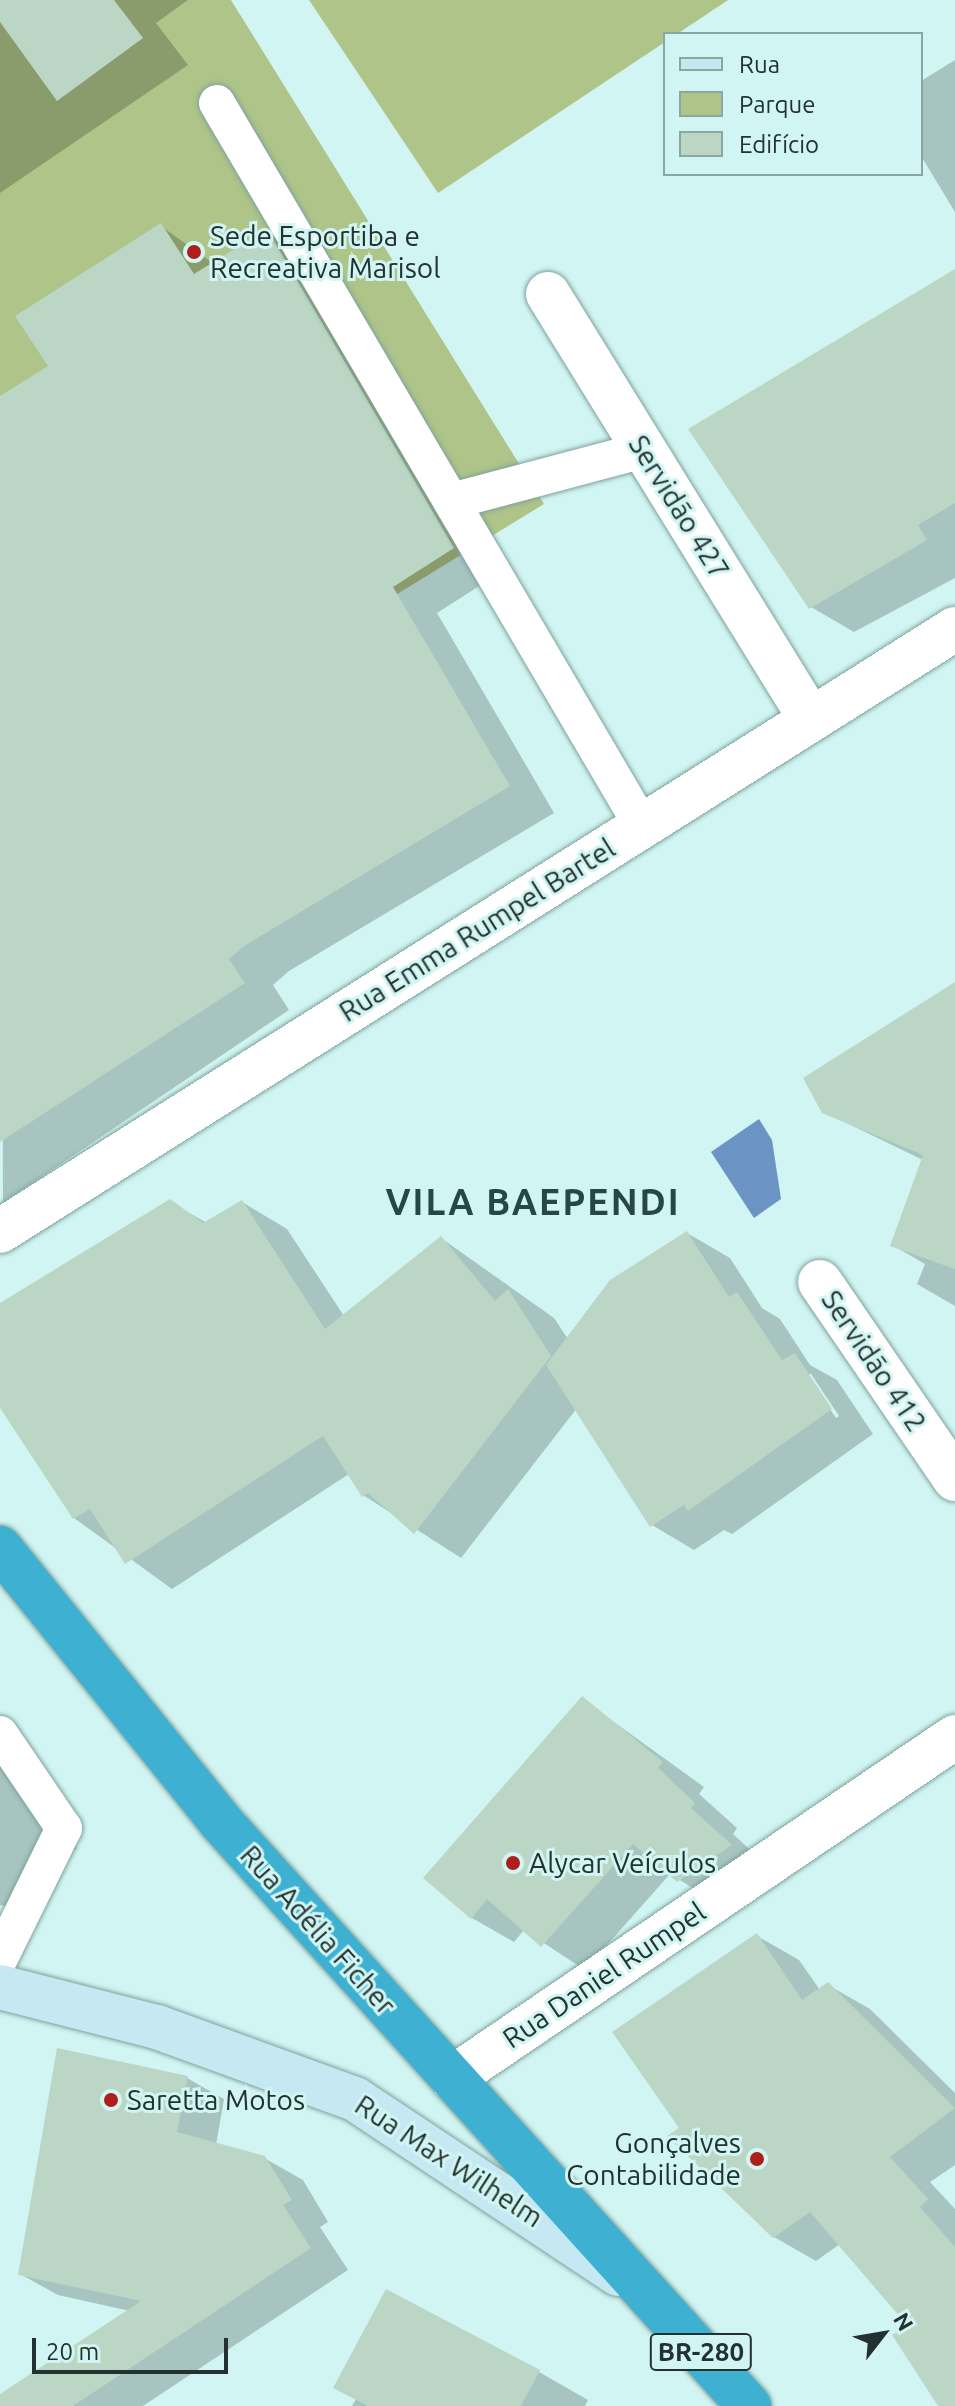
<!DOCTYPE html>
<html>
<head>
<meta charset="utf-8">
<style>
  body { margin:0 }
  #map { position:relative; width:955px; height:2406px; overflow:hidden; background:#d1f5f2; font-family:Ubuntu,sans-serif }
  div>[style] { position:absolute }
  .green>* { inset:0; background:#aec488 }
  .water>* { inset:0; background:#6b94c4 }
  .shadow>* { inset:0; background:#0003 }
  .building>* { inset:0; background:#bbd6c4 }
  .roads { filter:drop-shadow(0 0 2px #7fa29e) drop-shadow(0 0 2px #7fa29e) }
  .lane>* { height:36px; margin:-18px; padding:0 18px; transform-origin:18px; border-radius:18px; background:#fff }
  .street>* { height:44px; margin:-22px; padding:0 22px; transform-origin:22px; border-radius:22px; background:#fff }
  .secondary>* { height:44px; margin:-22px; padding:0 22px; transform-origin:22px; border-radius:22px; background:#c5e8f2 }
  .highway>* { height:44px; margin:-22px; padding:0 22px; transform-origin:22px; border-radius:22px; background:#3eb1d2 }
  .dots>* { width:22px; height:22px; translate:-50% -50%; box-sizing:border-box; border:4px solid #d1f5f2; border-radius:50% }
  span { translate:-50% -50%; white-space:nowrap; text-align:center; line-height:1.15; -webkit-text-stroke:6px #d1f5f2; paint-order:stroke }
  .shield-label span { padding:2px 6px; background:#d1f5f2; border:2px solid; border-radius:6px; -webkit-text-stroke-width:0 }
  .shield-label { font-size:26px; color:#233130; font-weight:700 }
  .poi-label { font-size:28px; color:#233130 }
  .left { translate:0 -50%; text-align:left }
  .right { translate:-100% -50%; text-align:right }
  .street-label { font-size:28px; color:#233130 }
  .district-label { font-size:36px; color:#274744; font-weight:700; letter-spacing:2px }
  .legend { position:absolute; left:663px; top:32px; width:260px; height:144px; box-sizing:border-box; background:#d1f5f2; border:2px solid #8ba7a4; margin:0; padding:10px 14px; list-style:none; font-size:24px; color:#233130 }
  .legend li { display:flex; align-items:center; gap:16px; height:40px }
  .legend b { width:40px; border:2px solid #8ba7a4 }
  .north { position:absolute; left:843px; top:2294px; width:80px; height:80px; -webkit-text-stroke:6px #d1f5f2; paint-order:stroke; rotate:59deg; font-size:22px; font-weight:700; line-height:32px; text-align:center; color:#233130 }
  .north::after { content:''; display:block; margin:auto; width:28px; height:36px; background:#233130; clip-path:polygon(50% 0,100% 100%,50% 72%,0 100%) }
  .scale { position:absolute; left:32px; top:2338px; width:196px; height:36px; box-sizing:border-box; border:4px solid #233130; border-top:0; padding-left:10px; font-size:24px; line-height:28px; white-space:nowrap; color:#233130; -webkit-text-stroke:6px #d1f5f2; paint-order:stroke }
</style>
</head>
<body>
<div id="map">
  <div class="green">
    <div style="clip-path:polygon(0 0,231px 0,544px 504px,0 838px)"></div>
    <div style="clip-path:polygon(309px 0,728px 0,677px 34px,665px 34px,665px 42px,438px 193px)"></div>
  </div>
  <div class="water">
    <div style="clip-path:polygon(759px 1119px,772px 1140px,781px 1199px,754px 1218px,711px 1152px)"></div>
  </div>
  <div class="shadow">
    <div style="clip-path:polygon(0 0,188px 0,156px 23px,188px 65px,0 193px)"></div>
    <div style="clip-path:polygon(955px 60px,955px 212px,921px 156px,921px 81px)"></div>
    <div style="clip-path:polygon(161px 226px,214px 264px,267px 231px,312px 257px,498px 574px,437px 613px,554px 813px,289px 971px,273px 985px,289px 1010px,3px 1203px,0 398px,51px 366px)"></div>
    <div style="clip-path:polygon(955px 435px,955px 578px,854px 632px,811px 607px)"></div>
    <div style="clip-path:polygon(955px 1032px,955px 1306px,917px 1284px,925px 1264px,892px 1245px,923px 1160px,824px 1112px)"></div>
    <div style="clip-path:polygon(evenodd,170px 1202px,207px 1223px,242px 1202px,287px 1229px,344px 1316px,441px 1238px,554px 1318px,568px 1339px,687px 1233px,730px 1258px,762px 1308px,780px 1319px,810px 1365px,837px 1380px,873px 1434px,732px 1534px,724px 1530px,694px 1550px,652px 1525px,577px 1408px,461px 1558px,363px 1495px,349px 1474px,172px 1589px,74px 1518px,0 1404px,0 1305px,170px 1202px,806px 1374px,811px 1374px,839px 1416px,836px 1418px,806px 1374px)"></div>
    <div style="clip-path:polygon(582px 1699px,704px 1787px,699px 1794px,737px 1828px,733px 1834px,773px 1871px,721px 1905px,670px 1874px,585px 1970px,524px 1930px,514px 1942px,472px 1918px)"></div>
    <div style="clip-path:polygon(0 1720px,77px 1848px,31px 1883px,20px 1909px,0 1905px)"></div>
    <div style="clip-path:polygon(757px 1936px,799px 1960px,820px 1990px,828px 1985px,870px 2009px,955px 2093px,955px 2165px,930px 2182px,955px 2209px,955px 2406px,941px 2406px,910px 2326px,840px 2244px,816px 2261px,774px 2237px,681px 2128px)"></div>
    <div style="clip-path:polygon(187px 2078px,224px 2099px,216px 2145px,264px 2158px,303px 2180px,328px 2222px,320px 2227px,348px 2270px,143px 2406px,0 2406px,130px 2311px,58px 2295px,20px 2274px)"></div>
    <div style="clip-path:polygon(539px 2372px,588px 2400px,585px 2406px,352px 2406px,356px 2399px)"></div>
  </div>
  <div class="building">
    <div style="clip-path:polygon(0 0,114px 0,143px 38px,57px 101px,0 22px)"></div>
    <div style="clip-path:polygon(161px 223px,194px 274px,267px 229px,454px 548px,393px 587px,510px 786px,244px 946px,229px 959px,245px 983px,0 1142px,0 396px,48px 366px,15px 316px)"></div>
    <div style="clip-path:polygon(955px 269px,955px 503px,918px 525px,927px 540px,809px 609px,688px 429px)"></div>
    <div style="clip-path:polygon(955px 982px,955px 1269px,890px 1246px,923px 1155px,822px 1113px,803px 1078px)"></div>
    <div style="clip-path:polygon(170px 1199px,203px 1223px,242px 1200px,325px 1329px,441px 1236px,495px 1301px,508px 1289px,551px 1356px,414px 1534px,368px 1493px,362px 1497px,323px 1436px,125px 1564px,90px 1509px,73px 1519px,0 1408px,0 1303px)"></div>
    <div style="clip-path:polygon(687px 1231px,729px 1297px,737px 1292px,782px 1360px,795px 1353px,832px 1409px,688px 1511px,684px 1505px,650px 1527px,546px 1365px,610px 1280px)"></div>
    <div style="clip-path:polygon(582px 1696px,663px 1762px,658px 1768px,695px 1803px,691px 1808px,732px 1845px,677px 1882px,633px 1844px,541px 1947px,487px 1899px,471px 1919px,423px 1878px)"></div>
    <div style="clip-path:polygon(757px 1933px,802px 2000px,828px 1982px,955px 2108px,890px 2157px,928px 2199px,920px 2207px,955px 2247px,955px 2406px,938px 2406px,892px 2335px,907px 2325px,810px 2212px,773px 2238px,667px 2136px,679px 2128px,612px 2032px)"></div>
    <div style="clip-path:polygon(57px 2048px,188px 2076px,177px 2132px,265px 2156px,292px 2200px,283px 2205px,311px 2248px,73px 2406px,0 2406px,0 2394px,141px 2301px,18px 2275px)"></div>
    <div style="clip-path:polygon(386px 2289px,540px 2370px,521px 2406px,368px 2406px,333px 2388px)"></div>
  </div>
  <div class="roads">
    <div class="lane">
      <div style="left:217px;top:103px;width:839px;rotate:59.55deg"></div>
      <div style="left:452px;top:501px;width:199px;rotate:-14.9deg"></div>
      <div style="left:0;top:1734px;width:114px;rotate:55.8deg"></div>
      <div style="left:64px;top:1828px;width:145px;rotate:116.2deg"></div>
    </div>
    <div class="street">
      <div style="left:548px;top:294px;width:499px;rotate:58.3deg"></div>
      <div style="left:0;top:1231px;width:1129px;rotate:-32.23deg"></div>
      <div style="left:820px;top:1282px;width:239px;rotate:55.6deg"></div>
      <div style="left:452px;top:2078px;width:608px;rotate:-34.13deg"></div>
    </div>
    <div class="secondary">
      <div style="left:0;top:1987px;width:162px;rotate:14.3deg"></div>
      <div style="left:157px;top:2027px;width:211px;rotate:20deg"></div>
      <div style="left:355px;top:2099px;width:316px;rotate:33.6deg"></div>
    </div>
    <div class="highway">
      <div style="left:0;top:1548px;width:351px;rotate:51.1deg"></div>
      <div style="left:220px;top:1821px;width:789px;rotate:47.88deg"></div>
    </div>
  </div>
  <div class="dots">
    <div style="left:194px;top:252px;background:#ae1e1a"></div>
    <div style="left:513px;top:1863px;background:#ae1e1a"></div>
    <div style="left:111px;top:2100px;background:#ae1e1a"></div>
    <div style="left:757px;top:2159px;background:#ae1e1a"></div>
  </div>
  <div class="shield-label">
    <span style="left:701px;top:2352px">BR-280</span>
  </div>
  <div class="poi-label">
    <span class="left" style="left:210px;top:252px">Sede Esportiba e<br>Recreativa Marisol</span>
    <span class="left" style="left:529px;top:1863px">Alycar Veículos</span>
    <span class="left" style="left:127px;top:2100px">Saretta Motos</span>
    <span class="right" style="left:741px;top:2159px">Gonçalves<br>Contabilidade</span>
  </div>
  <div class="street-label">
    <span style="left:679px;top:507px;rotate:58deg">Servidão 427</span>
    <span style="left:477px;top:930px;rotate:-32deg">Rua Emma Rumpel Bartel</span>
    <span style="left:874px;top:1361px;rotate:56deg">Servidão 412</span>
    <span style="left:318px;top:1930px;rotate:48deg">Rua Adélia Ficher</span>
    <span style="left:604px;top:1975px;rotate:-34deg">Rua Daniel Rumpel</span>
    <span style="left:449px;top:2161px;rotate:33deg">Rua Max Wilhelm</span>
  </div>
  <div class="district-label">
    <span style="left:533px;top:1202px">VILA BAEPENDI</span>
  </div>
  <ul class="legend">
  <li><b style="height:10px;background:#c5e8f2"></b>Rua</li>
  <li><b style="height:22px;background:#aec488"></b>Parque</li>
  <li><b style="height:22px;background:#bbd6c4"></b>Edifício</li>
  </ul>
  <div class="north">N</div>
  <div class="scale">20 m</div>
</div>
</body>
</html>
